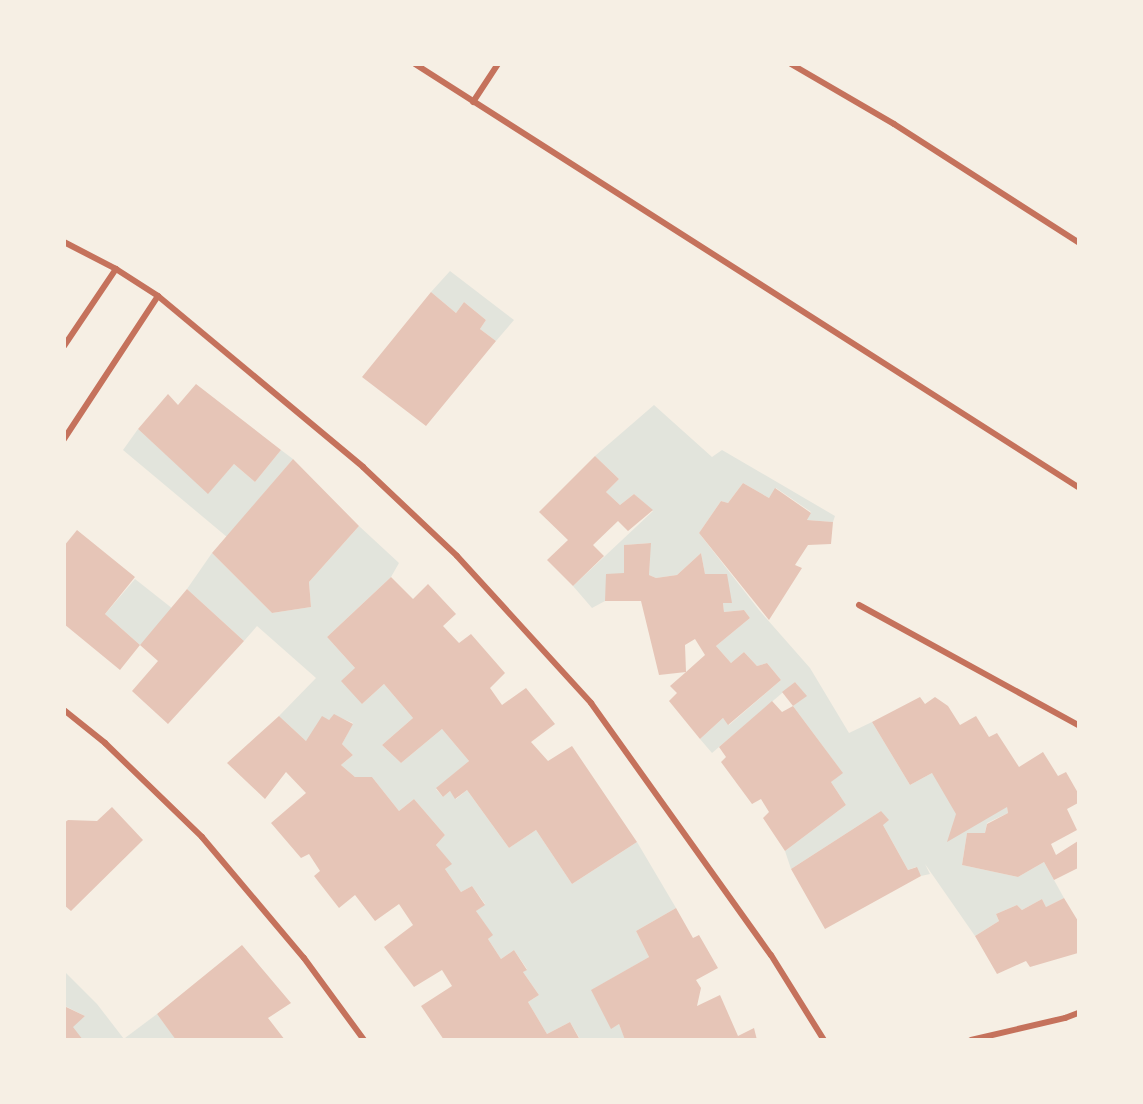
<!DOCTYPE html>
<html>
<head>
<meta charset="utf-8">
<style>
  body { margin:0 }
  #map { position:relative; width:1143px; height:1104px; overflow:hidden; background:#f6efe4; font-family:"Sofia Sans Condensed",sans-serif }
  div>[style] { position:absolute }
  .green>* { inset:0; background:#e2e4dc }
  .building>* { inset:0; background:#e6c5b7 }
  .minor>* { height:6px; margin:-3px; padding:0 3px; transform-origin:3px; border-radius:3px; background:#c5725c }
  span { translate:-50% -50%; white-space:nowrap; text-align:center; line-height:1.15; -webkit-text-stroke:6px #f6efe4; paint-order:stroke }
  .frame { position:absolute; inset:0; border:66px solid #f6efe4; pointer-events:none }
</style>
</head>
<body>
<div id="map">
  <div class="green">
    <div style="clip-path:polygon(450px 271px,514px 320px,496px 341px,480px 329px,486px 320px,464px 302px,456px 313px,431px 292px)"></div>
    <div style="clip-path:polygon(654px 405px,712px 457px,722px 450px,835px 516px,833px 522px,807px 520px,811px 512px,776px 488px,769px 498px,743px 483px,728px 503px,721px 501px,699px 533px,759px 610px,810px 668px,849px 733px,872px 722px,910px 785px,932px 773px,1007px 807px,1008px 813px,987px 823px,985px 833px,967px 833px,962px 865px,1018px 877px,1044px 862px,1064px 898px,1046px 907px,1042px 899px,1022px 910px,1017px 905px,996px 914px,999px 921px,975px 936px,925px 864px,930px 874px,921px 876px,916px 867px,908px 870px,883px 825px,881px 811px,791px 869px,785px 851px,846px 805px,831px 782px,842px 772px,793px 706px,806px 696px,795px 682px,712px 753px,700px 739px,723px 718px,729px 725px,781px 680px,767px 663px,757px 666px,744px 652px,731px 663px,716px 646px,750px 618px,744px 610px,724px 612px,723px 603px,727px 574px,705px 574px,701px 553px,677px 575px,656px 578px,649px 575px,650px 543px,625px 545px,624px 573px,605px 601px,592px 608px,573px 586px,653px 511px,634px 494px,620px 505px,606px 492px,619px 479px,595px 456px)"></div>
    <div style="clip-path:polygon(138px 429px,208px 493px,234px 464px,255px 482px,281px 450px,293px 459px,227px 537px,123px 450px)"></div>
    <div style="clip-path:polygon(359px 526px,399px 563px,391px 577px,327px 637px,355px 668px,362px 704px,384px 684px,413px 718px,382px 745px,401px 763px,442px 729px,469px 761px,436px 789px,443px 797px,450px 791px,456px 799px,467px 790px,509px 848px,536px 830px,572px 884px,637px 842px,676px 908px,636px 931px,649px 957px,592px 990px,611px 1028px,619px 1024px,625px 1039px,580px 1039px,570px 1022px,547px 1034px,528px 1002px,539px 995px,523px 972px,527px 969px,514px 950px,501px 959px,488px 939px,492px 935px,476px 911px,485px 904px,472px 886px,461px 892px,445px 869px,451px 864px,436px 845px,445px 835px,414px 799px,399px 811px,372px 777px,355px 777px,341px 765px,353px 755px,342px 744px,353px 723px,334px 715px,306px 741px,279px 716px,316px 678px,257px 626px,244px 641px,187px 589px,212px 553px,272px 613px,311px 607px,309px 582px)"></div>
    <div style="clip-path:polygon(135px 579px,173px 609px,140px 645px,105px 614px)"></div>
    <div style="clip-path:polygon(64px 971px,97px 1004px,124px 1039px,81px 1039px,71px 1027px,85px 1016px,65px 1006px)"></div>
    <div style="clip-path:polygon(157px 1014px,176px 1039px,127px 1040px,125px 1038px)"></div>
  </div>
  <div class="building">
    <div style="clip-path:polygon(431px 292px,456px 313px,464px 302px,486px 320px,480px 329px,496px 341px,426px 426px,362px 377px)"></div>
    <div style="clip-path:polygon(196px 384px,281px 450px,255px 482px,234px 464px,208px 494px,138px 429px,168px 394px,178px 405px)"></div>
    <div style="clip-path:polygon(595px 456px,619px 479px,606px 492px,620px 505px,634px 494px,653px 510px,628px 531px,618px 521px,593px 545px,604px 556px,573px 586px,547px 560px,568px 540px,539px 512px)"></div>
    <div style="clip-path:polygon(293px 459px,359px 526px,309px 582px,311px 607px,272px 613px,212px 553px)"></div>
    <div style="clip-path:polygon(743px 483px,769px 498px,775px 488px,811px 513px,807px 520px,833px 522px,831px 544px,808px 545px,795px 565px,802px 568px,769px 620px,699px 533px,721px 501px,728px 503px)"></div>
    <div style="clip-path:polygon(77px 530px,135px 577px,105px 614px,140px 645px,120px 670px,64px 624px,64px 546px)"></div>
    <div style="clip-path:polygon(evenodd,651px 543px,649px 575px,656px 578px,677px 575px,701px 553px,705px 574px,727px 574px,732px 603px,723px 603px,724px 612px,744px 610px,750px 618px,716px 646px,731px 663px,744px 652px,757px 666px,767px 663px,781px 680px,728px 725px,723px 718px,700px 739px,669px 701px,677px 693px,670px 686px,686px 672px,659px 675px,641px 601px,605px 601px,606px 574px,624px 573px,624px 545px,651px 543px,695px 639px,705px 655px,686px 672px,685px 645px,695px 639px)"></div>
    <div style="clip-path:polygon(391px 577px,413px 599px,428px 584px,456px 614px,443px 626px,459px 643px,471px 634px,505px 673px,490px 688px,502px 705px,526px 688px,555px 724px,531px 742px,548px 761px,572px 746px,637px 842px,572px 884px,536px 830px,509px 848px,467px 790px,455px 799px,450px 791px,443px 797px,436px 788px,469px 761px,442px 729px,401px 763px,382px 745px,413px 718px,384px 684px,362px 704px,341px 681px,355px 668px,327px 637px)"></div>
    <div style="clip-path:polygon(187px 589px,244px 641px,168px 724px,132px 691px,158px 661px,140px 645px)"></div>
    <div style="clip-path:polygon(795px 682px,807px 696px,793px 706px,782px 692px)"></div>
    <div style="clip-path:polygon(920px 697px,925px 704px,935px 697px,948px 706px,960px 725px,976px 716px,989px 737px,997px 733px,1019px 767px,1043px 752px,1058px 776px,1066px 772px,1078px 793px,1078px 803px,1067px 809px,1077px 830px,1051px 844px,1056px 855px,1078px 841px,1078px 868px,1054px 880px,1044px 862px,1018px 877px,962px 865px,967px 833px,985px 833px,987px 824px,1008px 813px,1007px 807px,947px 842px,956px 814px,932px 773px,910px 785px,872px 722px)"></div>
    <div style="clip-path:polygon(772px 701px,782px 712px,793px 706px,843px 773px,831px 782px,846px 805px,785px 851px,763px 818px,769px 812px,761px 799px,752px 804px,721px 762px,726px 757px,719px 747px)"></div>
    <div style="clip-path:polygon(334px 714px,353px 724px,342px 744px,353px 755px,341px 765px,355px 777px,372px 777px,399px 811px,414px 799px,445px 835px,436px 845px,452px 864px,445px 869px,461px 892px,472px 886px,485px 905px,476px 911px,493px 935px,488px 939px,501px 959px,514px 950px,527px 970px,523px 972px,539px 995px,528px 1002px,547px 1034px,570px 1022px,580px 1040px,444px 1040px,421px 1006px,452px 986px,442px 970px,414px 987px,384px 947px,413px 925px,399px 904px,375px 921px,355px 895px,339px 908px,314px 876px,320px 871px,309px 854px,301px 858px,271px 823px,306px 793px,286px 772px,265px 799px,227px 763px,279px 716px,306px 741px,322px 716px,329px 720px)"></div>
    <div style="clip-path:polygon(112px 807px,143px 840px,71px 911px,64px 905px,64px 823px,68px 820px,97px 821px)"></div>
    <div style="clip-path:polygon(881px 811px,889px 820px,883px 825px,908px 870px,917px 867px,921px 876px,825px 929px,791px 869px)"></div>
    <div style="clip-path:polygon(1064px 898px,1078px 921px,1078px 953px,1030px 967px,1026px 961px,997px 974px,975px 936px,999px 921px,996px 914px,1017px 905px,1022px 910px,1042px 899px,1046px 907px)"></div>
    <div style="clip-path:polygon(676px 908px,693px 938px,699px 935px,718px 968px,696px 980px,701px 988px,697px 1006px,720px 995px,738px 1036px,754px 1028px,757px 1040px,625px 1040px,619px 1024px,611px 1029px,591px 990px,649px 957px,636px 931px)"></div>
    <div style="clip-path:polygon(242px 945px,291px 1003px,268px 1018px,285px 1040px,176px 1040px,157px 1014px)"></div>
    <div style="clip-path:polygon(64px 1006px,85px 1016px,73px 1027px,83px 1040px,64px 1040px)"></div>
  </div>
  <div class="minor">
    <div style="left:415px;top:64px;width:786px;rotate:32.54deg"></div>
    <div style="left:791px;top:64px;width:119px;rotate:30.2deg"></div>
    <div style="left:894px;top:124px;width:219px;rotate:32.7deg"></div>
    <div style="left:473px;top:102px;width:45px;rotate:-56.7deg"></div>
    <div style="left:64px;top:242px;width:59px;rotate:27.4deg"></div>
    <div style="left:116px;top:269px;width:50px;rotate:32.7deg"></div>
    <div style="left:158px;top:296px;width:267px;rotate:39.8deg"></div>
    <div style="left:363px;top:467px;width:129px;rotate:43.4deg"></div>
    <div style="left:457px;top:556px;width:199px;rotate:47.6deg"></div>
    <div style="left:591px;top:703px;width:310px;rotate:54.5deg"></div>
    <div style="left:771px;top:955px;width:100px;rotate:58.1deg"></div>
    <div style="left:64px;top:346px;width:93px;rotate:-56deg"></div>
    <div style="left:64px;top:439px;width:171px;rotate:-56.7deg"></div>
    <div style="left:859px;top:605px;width:250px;rotate:28.7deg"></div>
    <div style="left:64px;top:710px;width:53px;rotate:38.8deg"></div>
    <div style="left:105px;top:743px;width:135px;rotate:44.1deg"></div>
    <div style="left:202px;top:837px;width:158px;rotate:49.9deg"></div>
    <div style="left:304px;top:958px;width:102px;rotate:53.8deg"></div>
    <div style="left:971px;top:1040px;width:97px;rotate:-13.2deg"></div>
    <div style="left:1065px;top:1018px;width:14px;rotate:-21deg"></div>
  </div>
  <div class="frame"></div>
</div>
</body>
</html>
